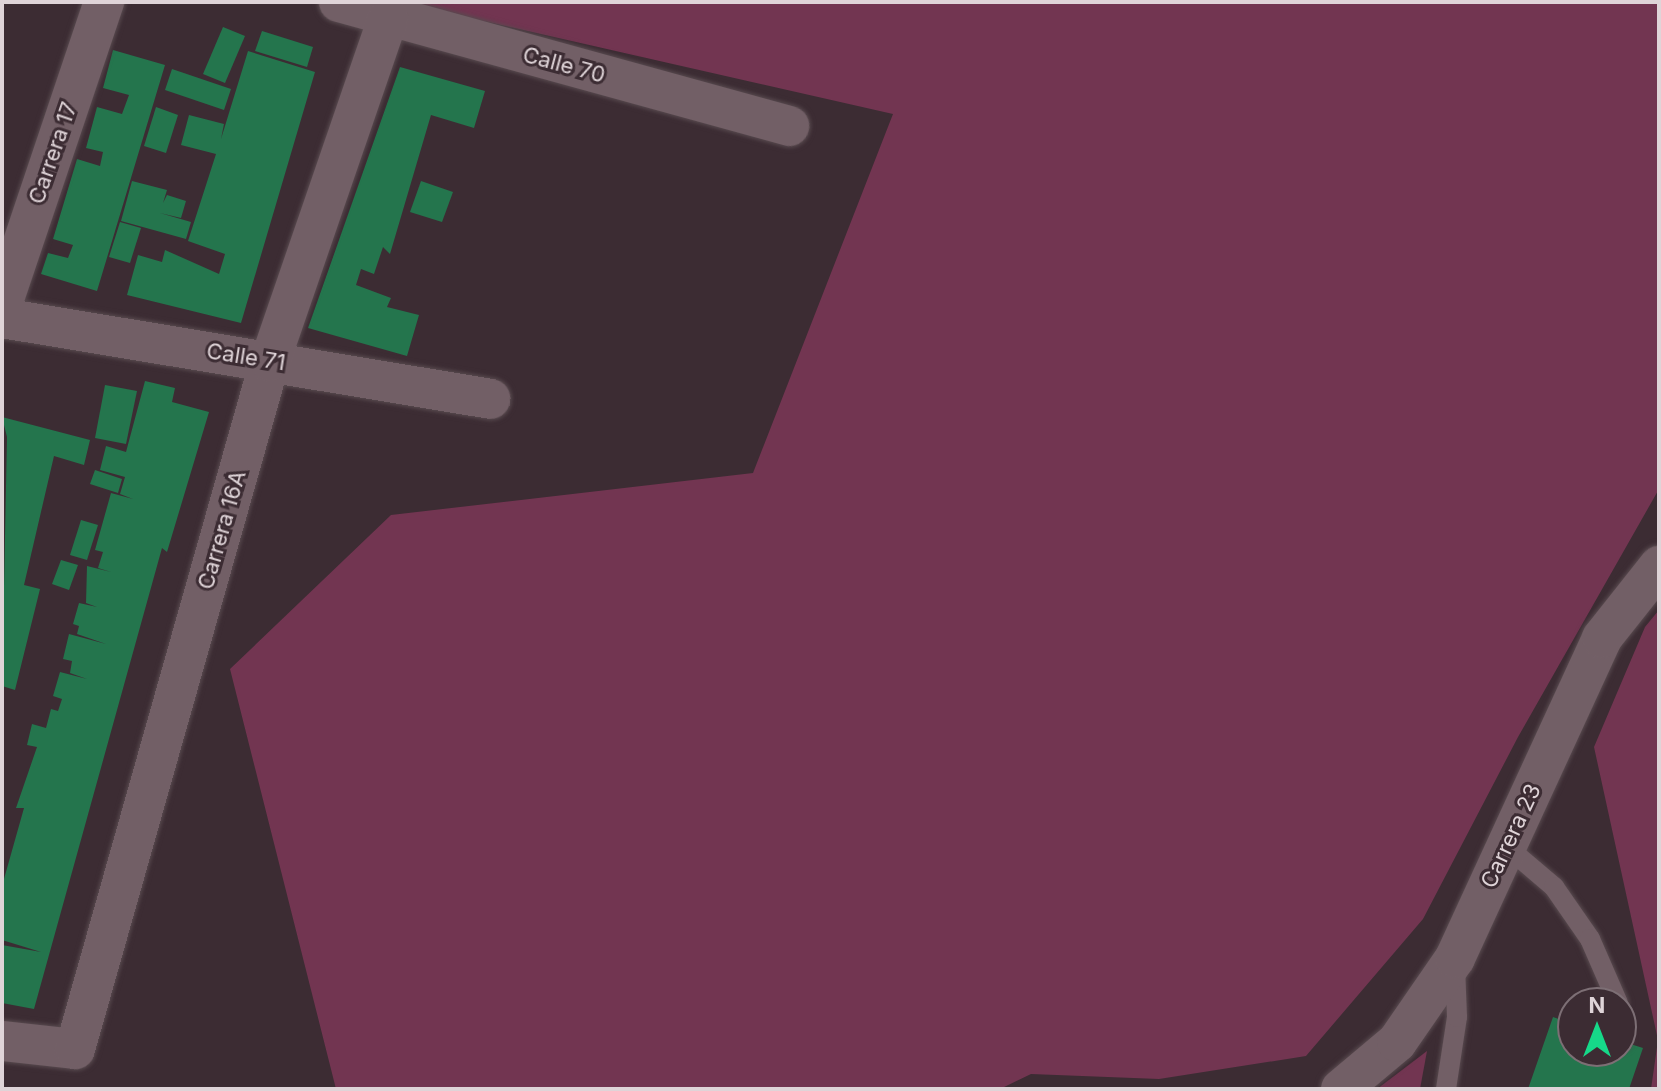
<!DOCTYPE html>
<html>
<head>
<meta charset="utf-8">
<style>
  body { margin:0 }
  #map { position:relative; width:1661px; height:1091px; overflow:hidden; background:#3c2c33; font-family:Inter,sans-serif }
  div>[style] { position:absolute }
  .green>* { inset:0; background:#723551 }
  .building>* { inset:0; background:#24754d }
  .roads { filter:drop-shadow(0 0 2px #584a4f) drop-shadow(0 0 2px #584a4f) }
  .service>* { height:20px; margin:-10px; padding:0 10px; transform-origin:10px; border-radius:10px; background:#725f66 }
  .minor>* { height:40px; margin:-20px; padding:0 20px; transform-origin:20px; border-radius:20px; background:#725f66 }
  span { translate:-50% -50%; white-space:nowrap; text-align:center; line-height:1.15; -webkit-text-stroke:6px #3c2c33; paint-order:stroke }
  .street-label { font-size:22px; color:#dfd4d8 }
  .frame { position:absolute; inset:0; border:4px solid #dfd4d8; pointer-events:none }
  .north { position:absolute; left:1557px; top:987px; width:80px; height:80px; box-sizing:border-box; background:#3c2c33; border:2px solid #7d6f75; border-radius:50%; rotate:0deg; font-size:22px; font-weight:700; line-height:32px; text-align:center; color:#dfd4d8 }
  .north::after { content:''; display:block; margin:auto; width:28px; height:36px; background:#16d989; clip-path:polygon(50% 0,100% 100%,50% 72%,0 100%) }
</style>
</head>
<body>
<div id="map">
  <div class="green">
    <div style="clip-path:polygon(400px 2px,1659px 2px,1659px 489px,1518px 737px,1423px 919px,1306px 1056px,1159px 1079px,1031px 1074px,1000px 1089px,336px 1089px,230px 669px,391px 515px,753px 473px,893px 114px)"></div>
    <div style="clip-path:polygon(1659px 610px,1659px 1089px,1651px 1089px,1658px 1040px,1594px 747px,1645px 627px)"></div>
    <div style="clip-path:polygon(1427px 1051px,1420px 1089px,1377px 1089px)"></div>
  </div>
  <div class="building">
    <div style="clip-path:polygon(223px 27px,245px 36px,225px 83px,203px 74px)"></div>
    <div style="clip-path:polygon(262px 31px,313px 47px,307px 67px,255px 51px)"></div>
    <div style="clip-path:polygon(113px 50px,165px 65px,97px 291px,41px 274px,48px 253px,68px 258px,73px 245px,53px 239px,77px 159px,100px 166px,103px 152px,86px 148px,97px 107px,122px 114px,129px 95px,103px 88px)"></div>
    <div style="clip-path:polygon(248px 51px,315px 72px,241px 323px,127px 295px,138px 255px,162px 262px,165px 250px,219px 274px,225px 254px,188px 241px,216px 154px,181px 145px,189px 115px,224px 124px,221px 139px)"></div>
    <div style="clip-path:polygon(400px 67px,485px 91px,474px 128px,431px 115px,390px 254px,383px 247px,374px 274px,361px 269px,356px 285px,391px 298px,387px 307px,419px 315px,407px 356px,308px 328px)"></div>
    <div style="clip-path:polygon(172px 69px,231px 89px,224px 110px,165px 90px)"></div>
    <div style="clip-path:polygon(156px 107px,178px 115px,166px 153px,144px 146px)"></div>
    <div style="clip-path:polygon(132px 181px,167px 190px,163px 203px,167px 195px,186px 201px,181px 218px,160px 213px,191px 222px,186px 239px,121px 221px)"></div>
    <div style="clip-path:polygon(421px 181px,453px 192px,442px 222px,410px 212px)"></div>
    <div style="clip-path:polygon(120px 222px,141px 228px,130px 263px,109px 257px)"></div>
    <div style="clip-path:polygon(145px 381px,175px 388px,172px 402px,209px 412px,167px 552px,162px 548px,34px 1009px,2px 1003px,2px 945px,41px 952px,2px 940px,2px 886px,24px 808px,16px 808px,37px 747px,27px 745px,32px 724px,46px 728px,51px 709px,58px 711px,62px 699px,53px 696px,60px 672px,87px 679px,70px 673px,72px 661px,63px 659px,69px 634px,106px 644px,77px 634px,79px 626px,73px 624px,79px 603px,97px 607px,86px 603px,87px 566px,111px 572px,98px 568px,103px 552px,95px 550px,111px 493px,133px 499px,120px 494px,125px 477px,100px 470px,106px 446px,126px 452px)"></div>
    <div style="clip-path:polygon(105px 385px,137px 391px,126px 444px,95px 438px)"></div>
    <div style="clip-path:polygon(2px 417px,90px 440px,84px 465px,54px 456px,24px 585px,40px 589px,15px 690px,2px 686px,7px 437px)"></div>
    <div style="clip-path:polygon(95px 470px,122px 479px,118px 493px,90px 484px)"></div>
    <div style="clip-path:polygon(81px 520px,98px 525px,87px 560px,70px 555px)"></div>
    <div style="clip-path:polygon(61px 560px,78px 565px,69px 590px,52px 584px)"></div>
    <div style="clip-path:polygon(1553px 1017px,1573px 1024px,1573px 1051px,1621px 1051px,1621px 1041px,1643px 1048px,1629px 1089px,1528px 1089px)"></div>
  </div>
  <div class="roads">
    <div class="service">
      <div style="left:1507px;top:847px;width:62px;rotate:40.4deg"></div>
      <div style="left:1554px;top:887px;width:63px;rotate:55.3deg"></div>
      <div style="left:1590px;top:939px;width:70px;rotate:66.4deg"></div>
      <div style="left:1621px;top:1036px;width:5px;rotate:90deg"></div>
      <div style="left:1446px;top:1089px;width:73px;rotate:-81.3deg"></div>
      <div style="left:1457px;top:1017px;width:51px;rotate:-92.2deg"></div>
    </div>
    <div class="minor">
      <div style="left:339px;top:2px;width:467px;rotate:15.4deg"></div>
      <div style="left:2px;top:305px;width:320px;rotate:-71.4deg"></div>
      <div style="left:2px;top:318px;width:495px;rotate:9.4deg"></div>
      <div style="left:2px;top:1041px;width:73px;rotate:6.3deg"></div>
      <div style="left:75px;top:1049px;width:715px;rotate:-74.18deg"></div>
      <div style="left:270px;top:361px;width:363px;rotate:-71deg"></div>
      <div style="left:1341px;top:1089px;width:73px;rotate:-40deg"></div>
      <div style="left:1397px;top:1042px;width:102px;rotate:-55.4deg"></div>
      <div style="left:1455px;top:958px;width:352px;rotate:-65.3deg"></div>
      <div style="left:1602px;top:638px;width:92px;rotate:-51.6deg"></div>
    </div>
  </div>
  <div class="street-label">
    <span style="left:564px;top:65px;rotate:15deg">Calle 70</span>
    <span style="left:53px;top:153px;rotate:-71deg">Carrera 17</span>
    <span style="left:246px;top:357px;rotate:9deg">Calle 71</span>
    <span style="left:222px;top:530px;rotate:-74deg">Carrera 16A</span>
    <span style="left:1511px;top:836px;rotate:-65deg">Carrera 23</span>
  </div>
  <div class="frame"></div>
  <div class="north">N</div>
</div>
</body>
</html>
